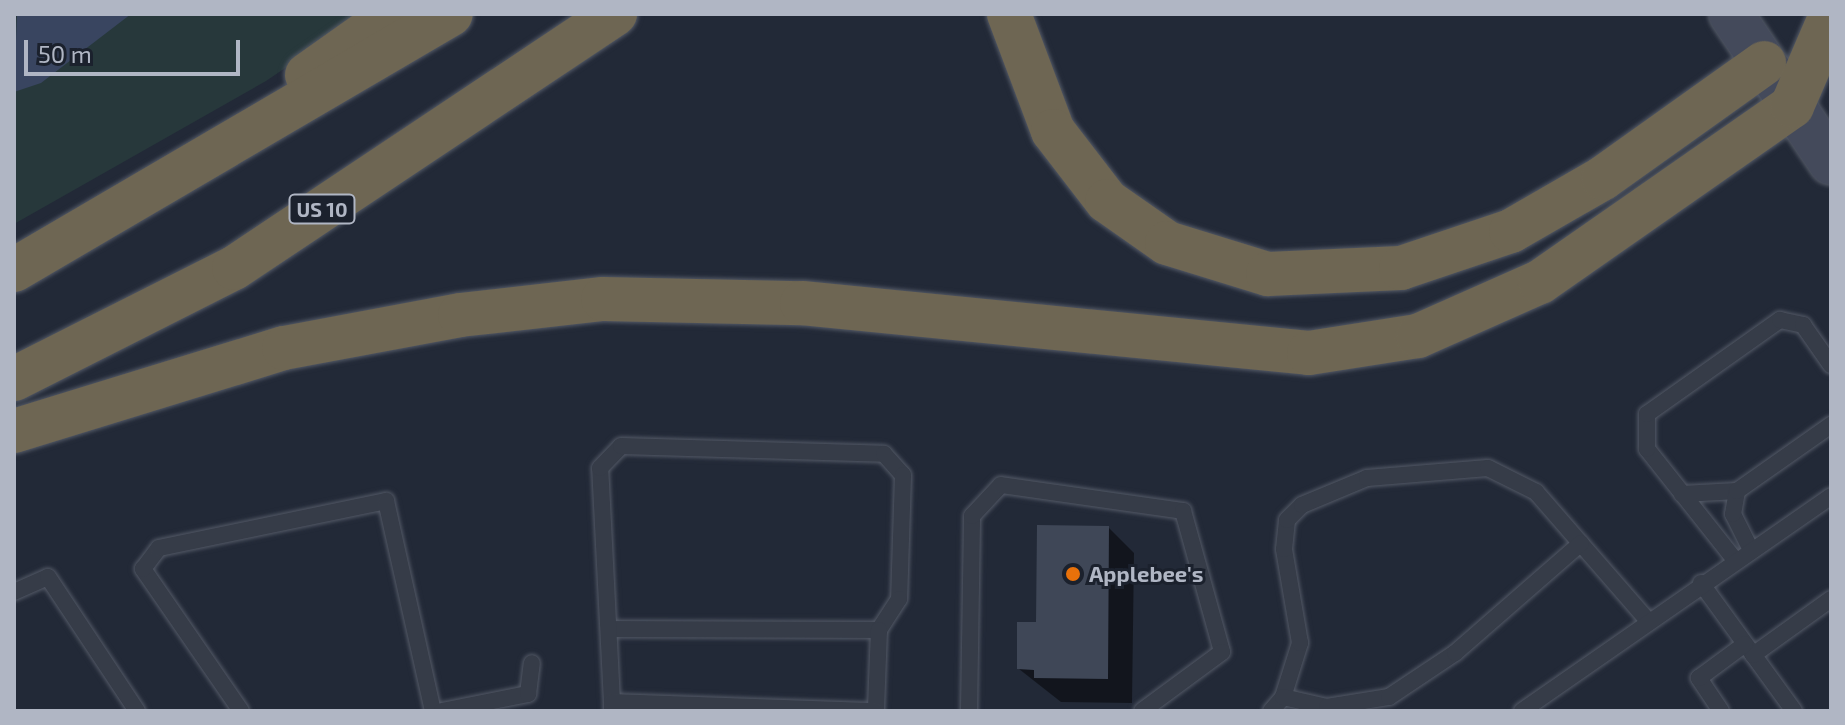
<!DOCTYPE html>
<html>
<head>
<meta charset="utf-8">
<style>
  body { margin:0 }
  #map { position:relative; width:1845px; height:725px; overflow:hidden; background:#222937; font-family:"Exo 2",sans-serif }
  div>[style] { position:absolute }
  .green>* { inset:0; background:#27383b }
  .water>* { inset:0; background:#394560 }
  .shadow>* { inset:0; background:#0007 }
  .building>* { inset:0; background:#3f4757 }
  .roads { filter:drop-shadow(0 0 2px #535966) drop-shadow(0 0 2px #535966) }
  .lane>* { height:16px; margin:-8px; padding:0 8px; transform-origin:8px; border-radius:8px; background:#363c48 }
  .secondary>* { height:44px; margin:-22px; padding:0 22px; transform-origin:22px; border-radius:22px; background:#444a5b }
  .highway>* { height:44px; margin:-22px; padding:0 22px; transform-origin:22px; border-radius:22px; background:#6e6653 }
  .dots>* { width:22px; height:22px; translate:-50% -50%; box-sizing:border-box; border:4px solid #1b212d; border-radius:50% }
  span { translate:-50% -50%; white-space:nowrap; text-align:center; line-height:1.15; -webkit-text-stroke:6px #1b212d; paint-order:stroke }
  .shield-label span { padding:2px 6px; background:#1b212d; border:2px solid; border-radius:6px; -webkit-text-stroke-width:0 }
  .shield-label { font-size:20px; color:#b0b6c4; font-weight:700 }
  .poi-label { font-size:22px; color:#b0b6c4; font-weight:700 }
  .left { translate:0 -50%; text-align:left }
  .frame { position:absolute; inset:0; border:16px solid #b0b6c4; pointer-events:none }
  .scale { position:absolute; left:24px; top:40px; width:216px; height:36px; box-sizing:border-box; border:4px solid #b0b6c4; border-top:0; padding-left:10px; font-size:24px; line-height:28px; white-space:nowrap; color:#b0b6c4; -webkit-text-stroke:6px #1b212d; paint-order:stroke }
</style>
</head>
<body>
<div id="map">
  <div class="green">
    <div style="clip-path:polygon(14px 14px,365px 14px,266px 81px,14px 224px)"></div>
  </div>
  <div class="water">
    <div style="clip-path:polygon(17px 14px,131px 14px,41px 83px,14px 92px)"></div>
  </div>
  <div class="shadow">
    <div style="clip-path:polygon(1109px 528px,1134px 553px,1132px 703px,1061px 702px,1019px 669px,1038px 624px)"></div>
  </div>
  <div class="building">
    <div style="clip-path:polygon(1037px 525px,1109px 526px,1108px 679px,1034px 678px,1034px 670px,1017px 669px,1017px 622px,1036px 622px)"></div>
  </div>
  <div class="roads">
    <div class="lane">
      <div style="left:1682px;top:494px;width:55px;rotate:-3.1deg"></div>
      <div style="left:1751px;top:550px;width:40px;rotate:-116.6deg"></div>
      <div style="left:1733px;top:514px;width:23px;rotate:-80deg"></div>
      <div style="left:1737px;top:491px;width:115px;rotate:-35.1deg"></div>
      <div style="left:1735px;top:560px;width:142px;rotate:-128.4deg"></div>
      <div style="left:1647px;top:449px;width:35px;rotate:-90deg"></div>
      <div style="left:1647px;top:414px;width:163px;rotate:-35.3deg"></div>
      <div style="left:1780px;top:320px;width:24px;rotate:12deg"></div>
      <div style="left:1803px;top:325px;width:49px;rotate:55deg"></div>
      <div style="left:1701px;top:583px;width:158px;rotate:54deg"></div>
      <div style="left:14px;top:592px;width:37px;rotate:-24deg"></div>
      <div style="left:48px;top:577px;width:161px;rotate:56.4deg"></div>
      <div style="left:609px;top:629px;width:270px;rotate:0.2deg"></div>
      <div style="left:1753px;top:655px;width:96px;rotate:-35.7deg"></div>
      <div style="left:1283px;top:697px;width:57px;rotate:-72.5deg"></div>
      <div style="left:1300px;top:643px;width:95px;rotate:-99.7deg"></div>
      <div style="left:1284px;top:549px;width:29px;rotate:-84deg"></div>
      <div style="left:1287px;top:520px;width:21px;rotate:-45deg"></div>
      <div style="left:1302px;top:505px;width:70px;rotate:-22.6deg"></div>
      <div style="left:1367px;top:478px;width:121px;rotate:-4.7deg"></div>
      <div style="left:1488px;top:468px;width:54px;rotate:26.6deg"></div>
      <div style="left:1536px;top:492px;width:171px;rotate:49deg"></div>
      <div style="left:612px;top:702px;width:234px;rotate:-92.9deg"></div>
      <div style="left:600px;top:468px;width:30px;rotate:-46deg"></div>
      <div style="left:621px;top:446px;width:263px;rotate:1.7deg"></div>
      <div style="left:884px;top:454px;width:28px;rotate:48deg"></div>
      <div style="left:903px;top:475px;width:124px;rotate:91.8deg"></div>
      <div style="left:899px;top:599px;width:37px;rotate:123deg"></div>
      <div style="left:879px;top:630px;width:79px;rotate:92.2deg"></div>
      <div style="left:241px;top:711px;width:173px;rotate:-124.6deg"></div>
      <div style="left:143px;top:569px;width:26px;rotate:-53deg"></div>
      <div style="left:159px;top:548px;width:232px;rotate:-11.7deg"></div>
      <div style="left:386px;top:501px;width:215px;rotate:77.4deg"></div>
      <div style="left:442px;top:711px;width:88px;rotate:-11.2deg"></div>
      <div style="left:528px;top:694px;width:31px;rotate:-83deg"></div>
      <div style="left:612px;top:711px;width:9px;rotate:-90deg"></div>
      <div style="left:612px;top:702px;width:264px;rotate:2deg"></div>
      <div style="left:969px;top:711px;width:195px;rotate:-89.1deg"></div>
      <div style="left:972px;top:516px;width:42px;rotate:-46.9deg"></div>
      <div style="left:1001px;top:485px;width:184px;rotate:8.1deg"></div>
      <div style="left:1183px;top:511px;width:146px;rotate:74.5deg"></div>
      <div style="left:1222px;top:652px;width:99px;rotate:143.6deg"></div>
      <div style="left:1271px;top:711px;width:18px;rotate:-49deg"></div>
      <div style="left:1283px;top:697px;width:45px;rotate:12.8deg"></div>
      <div style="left:1327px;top:707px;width:63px;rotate:-9.2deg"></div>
      <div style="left:1389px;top:697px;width:79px;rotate:-33.7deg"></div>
      <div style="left:1455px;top:653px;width:167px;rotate:-41.1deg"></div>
      <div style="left:1522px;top:711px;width:376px;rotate:-34.8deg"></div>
      <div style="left:1721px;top:711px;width:40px;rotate:-124deg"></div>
      <div style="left:1699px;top:678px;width:57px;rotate:-36.5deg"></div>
    </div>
    <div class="secondary">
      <div style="left:1731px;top:14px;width:179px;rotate:56.1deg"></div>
    </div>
    <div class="highway">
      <div style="left:1009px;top:14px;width:125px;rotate:69.4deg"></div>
      <div style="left:1053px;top:131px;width:88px;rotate:52.4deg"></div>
      <div style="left:1107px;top:201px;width:73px;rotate:35deg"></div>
      <div style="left:1167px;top:243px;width:106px;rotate:17.1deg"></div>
      <div style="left:1268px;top:274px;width:133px;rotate:-2.6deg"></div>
      <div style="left:1401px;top:268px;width:116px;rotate:-18.6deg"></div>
      <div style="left:1511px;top:231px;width:106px;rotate:-29.9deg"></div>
      <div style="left:1603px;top:178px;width:198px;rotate:-35.5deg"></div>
      <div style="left:307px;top:75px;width:105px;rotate:-35.3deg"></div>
      <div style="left:14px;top:270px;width:506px;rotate:-30.36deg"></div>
      <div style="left:14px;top:379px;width:246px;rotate:-26.8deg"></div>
      <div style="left:234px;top:268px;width:458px;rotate:-33.7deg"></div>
      <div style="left:14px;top:431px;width:282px;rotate:-17.1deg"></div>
      <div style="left:284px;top:348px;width:179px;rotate:-10.6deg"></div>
      <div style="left:460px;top:315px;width:144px;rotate:-6.4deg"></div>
      <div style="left:603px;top:299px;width:199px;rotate:1.2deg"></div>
      <div style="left:802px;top:303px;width:509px;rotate:5.63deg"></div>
      <div style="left:1309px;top:353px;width:110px;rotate:-8.9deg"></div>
      <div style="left:1418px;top:336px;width:133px;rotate:-23.9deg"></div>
      <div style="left:1540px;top:282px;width:307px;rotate:-34.9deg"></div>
      <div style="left:1792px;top:106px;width:94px;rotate:-66.7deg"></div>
    </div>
  </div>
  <div class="dots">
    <div style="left:1073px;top:574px;background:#e8710a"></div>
  </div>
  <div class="shield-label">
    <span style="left:322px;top:209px">US 10</span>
  </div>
  <div class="poi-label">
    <span class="left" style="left:1089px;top:574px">Applebee's</span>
  </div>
  <div class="frame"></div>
  <div class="scale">50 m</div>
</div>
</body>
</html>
